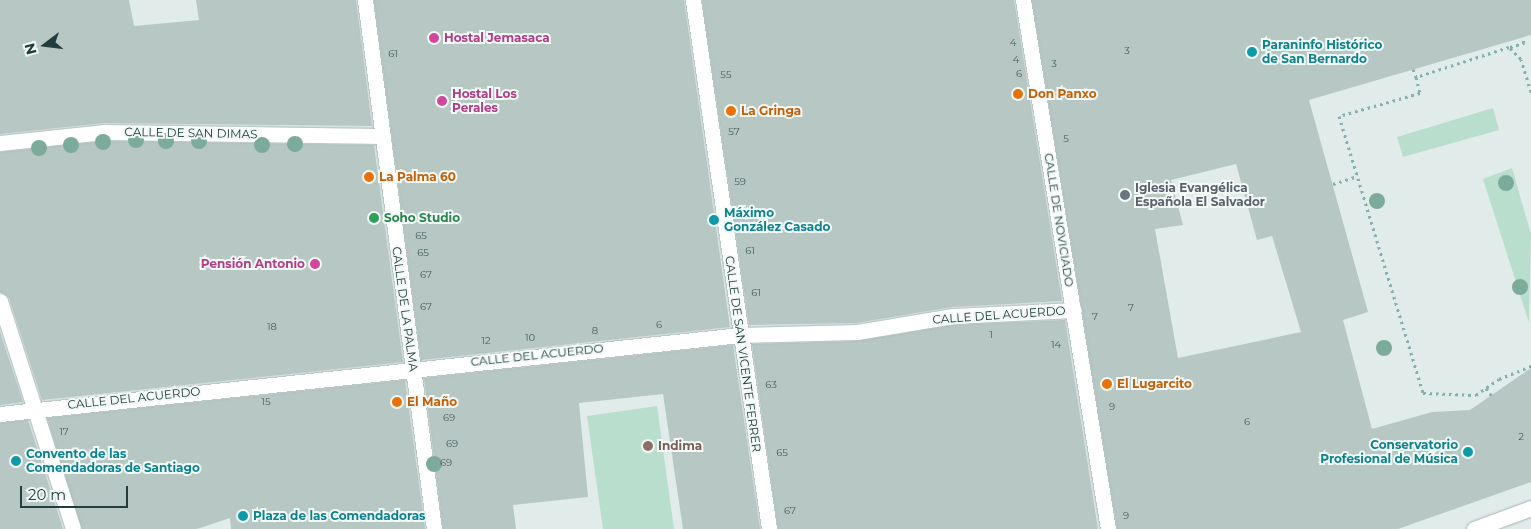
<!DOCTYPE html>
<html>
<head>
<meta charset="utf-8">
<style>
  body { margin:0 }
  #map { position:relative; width:1531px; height:529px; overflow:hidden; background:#e1ecea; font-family:Montserrat,sans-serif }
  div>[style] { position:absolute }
  .green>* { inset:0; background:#badecd }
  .building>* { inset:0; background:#b7c7c4 }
  .path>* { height:3px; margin-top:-1.5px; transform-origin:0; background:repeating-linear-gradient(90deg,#81b0ae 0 2.5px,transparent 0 6.5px) }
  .roads { filter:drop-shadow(0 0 1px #a4b4b3) drop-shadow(0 0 1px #a4b4b3) }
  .minor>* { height:15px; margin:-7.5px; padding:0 7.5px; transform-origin:7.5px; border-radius:7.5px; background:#fff }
  .trees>* { width:16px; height:16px; margin:-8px; border-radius:50%; background:#7dab9b }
  .dots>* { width:14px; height:14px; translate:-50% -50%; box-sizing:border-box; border:2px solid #f2f9f7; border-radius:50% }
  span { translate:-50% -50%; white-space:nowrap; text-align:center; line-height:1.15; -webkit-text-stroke:4px #f2f9f7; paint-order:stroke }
  .number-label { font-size:10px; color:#46605f }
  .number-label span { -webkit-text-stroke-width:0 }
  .hotel-label { font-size:12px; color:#b23c85; font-weight:700 }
  .left { translate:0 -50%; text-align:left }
  .right { translate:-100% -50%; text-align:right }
  .culture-label { font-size:12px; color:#0d838f; font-weight:700 }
  .food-label { font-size:12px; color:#c56008; font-weight:700 }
  .street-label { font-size:12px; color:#213d3d }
  .worship-label { font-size:12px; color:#5b616d; font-weight:700 }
  .leisure-label { font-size:12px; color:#27864d; font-weight:700 }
  .education-label { font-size:12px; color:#785e54; font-weight:700 }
  .north { position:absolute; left:20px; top:20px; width:50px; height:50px; -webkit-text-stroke:4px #f2f9f7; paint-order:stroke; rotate:255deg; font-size:14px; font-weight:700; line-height:20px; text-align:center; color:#213d3d }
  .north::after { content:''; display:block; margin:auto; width:18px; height:22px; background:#213d3d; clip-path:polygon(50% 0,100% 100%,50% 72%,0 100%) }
  .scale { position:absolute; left:20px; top:486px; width:108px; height:22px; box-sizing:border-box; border:2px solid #213d3d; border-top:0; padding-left:6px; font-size:15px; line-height:18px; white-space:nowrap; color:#213d3d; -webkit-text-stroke:4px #f2f9f7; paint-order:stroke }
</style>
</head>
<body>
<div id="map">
  <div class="green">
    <div style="clip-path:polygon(1493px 108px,1499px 130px,1403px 157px,1397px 137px)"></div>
    <div style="clip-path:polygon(1512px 168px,1531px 234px,1529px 323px,1483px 179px)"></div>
    <div style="clip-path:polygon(657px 406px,674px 529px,603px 529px,587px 416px)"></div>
  </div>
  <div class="building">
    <div style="clip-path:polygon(0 0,129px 0,134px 26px,199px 20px,196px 0,356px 0,372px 126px,104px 123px,0 134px)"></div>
    <div style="clip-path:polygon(374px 0,684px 0,730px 327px,421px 360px)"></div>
    <div style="clip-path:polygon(702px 0,1014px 0,1062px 301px,952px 307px,856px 323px,749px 325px)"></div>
    <div style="clip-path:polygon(evenodd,1032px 0,1531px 0,1531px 35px,1309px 100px,1368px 312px,1343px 320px,1372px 429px,1432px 412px,1470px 410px,1531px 368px,1531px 482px,1398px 529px,1117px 529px,1032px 0,1236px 164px,1257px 240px,1272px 236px,1301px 332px,1178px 358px,1155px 229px,1183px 225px,1171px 180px,1236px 164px)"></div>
    <div style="clip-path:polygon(104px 141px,374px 145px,403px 362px,42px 400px,9px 298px,0 292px,0 152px)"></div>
    <div style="clip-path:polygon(1065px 320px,1098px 529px,778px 529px,752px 344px,857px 341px,954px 325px)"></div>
    <div style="clip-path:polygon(0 332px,23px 402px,0 405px)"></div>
    <div style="clip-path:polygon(733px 345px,760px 529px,683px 529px,663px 394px,579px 403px,588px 497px,513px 505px,516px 529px,443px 529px,424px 378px)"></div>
    <div style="clip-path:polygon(405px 380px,425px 529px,231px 529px,230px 518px,197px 529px,82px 529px,47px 418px)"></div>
    <div style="clip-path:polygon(28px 420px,63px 529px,0 529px,0 423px)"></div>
  </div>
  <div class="path">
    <div style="left:1510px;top:47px;width:15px;rotate:-16deg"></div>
    <div style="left:1524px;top:43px;width:6px;rotate:-108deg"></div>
    <div style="left:1413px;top:69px;width:9px;rotate:69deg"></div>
    <div style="left:1531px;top:92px;width:34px;rotate:-107deg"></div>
    <div style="left:1521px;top:59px;width:17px;rotate:-135deg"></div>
    <div style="left:1509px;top:47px;width:98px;rotate:162.1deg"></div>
    <div style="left:1416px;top:77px;width:16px;rotate:76deg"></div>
    <div style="left:1420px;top:93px;width:84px;rotate:164.1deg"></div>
    <div style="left:1339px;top:116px;width:289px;rotate:73.1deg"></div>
    <div style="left:1423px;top:393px;width:53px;rotate:2.2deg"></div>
    <div style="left:1476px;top:395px;width:28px;rotate:-35deg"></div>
    <div style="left:1499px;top:379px;width:35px;rotate:-22deg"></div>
    <div style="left:1333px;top:184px;width:26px;rotate:-18deg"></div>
    <div style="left:1486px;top:388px;width:9px;rotate:54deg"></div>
  </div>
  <div class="roads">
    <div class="minor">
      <div style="left:365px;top:0;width:533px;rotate:82.57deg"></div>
      <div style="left:693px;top:0;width:534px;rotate:81.82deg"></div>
      <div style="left:1023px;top:0;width:536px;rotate:80.87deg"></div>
      <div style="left:0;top:143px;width:105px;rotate:-6deg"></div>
      <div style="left:104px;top:132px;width:278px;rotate:0.8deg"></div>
      <div style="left:0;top:301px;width:239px;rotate:72.2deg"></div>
      <div style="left:0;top:414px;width:744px;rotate:-6.09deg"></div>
      <div style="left:740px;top:335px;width:117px;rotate:-1.5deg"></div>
      <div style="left:857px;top:332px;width:97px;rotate:-9.5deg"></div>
      <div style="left:953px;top:316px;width:121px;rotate:-2.8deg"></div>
      <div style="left:1474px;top:529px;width:61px;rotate:-20.2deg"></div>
    </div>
  </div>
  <div class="trees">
    <div style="left:136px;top:140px"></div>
    <div style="left:166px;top:141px"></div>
    <div style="left:199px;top:141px"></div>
    <div style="left:103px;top:142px"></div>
    <div style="left:295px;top:144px"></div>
    <div style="left:71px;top:145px"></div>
    <div style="left:262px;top:145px"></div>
    <div style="left:39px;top:148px"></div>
    <div style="left:1506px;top:183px"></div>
    <div style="left:1377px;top:201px"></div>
    <div style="left:1520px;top:287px"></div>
    <div style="left:1384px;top:348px"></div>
    <div style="left:434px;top:464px"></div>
  </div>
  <div class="dots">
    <div style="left:434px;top:38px;background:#d1479c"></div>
    <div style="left:1252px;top:52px;background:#0f9aa8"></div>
    <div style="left:1018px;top:94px;background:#e8710a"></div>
    <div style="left:442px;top:101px;background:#d1479c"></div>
    <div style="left:731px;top:111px;background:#e8710a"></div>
    <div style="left:369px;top:177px;background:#e8710a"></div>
    <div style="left:1125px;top:195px;background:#6b7280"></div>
    <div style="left:374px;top:218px;background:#2e9e5b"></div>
    <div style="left:714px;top:220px;background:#0f9aa8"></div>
    <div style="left:315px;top:264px;background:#d1479c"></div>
    <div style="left:1107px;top:384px;background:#e8710a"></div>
    <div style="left:397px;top:402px;background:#e8710a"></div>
    <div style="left:648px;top:446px;background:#8d6e63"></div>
    <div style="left:1468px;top:452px;background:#0f9aa8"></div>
    <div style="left:16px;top:461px;background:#0f9aa8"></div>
    <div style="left:243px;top:516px;background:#0f9aa8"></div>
  </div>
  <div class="number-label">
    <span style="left:1013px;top:43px">4</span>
    <span style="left:1127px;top:51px">3</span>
    <span style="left:393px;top:54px">61</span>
    <span style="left:1016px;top:60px">4</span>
    <span style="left:1054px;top:64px">3</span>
    <span style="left:1019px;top:74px">6</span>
    <span style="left:726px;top:75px">55</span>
    <span style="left:734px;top:132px">57</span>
    <span style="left:1066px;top:139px">5</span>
    <span style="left:740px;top:182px">59</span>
    <span style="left:421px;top:236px">65</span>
    <span style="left:750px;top:251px">61</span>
    <span style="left:423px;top:253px">65</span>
    <span style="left:426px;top:275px">67</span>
    <span style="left:756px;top:293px">61</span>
    <span style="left:426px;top:307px">67</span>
    <span style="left:1131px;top:308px">7</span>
    <span style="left:1095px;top:317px">7</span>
    <span style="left:659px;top:325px">6</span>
    <span style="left:272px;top:327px">18</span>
    <span style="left:595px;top:331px">8</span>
    <span style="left:991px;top:335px">1</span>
    <span style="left:530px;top:338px">10</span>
    <span style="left:486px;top:341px">12</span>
    <span style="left:1056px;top:345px">14</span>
    <span style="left:771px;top:385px">63</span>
    <span style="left:266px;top:402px">15</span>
    <span style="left:1112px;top:407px">9</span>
    <span style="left:449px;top:418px">69</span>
    <span style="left:1247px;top:422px">6</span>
    <span style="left:64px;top:432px">17</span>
    <span style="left:1521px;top:437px">2</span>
    <span style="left:452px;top:444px">69</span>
    <span style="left:782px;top:453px">65</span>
    <span style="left:446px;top:463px">69</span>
    <span style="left:790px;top:511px">67</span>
    <span style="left:1126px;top:516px">9</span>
  </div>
  <div class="hotel-label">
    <span class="left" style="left:444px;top:38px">Hostal Jemasaca</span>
    <span class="left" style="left:452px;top:101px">Hostal Los<br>Perales</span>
    <span class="right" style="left:305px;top:264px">Pensión Antonio</span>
  </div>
  <div class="culture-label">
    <span class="left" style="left:1262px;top:52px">Paraninfo Histórico<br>de San Bernardo</span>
    <span class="left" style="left:724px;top:220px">Máximo<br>González Casado</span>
    <span class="right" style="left:1458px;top:452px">Conservatorio<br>Profesional de Música</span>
    <span class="left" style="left:26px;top:461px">Convento de las<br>Comendadoras de Santiago</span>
    <span class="left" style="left:253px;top:516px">Plaza de las Comendadoras</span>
  </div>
  <div class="food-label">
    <span class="left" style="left:1028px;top:94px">Don Panxo</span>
    <span class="left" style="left:741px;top:111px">La Gringa</span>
    <span class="left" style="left:379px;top:177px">La Palma 60</span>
    <span class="left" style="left:1117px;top:384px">El Lugarcito</span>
    <span class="left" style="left:407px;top:402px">El Maño</span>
  </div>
  <div class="street-label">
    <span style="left:191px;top:133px;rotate:1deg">CALLE DE SAN DIMAS</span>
    <span style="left:1059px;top:220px;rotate:81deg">CALLE DE NOVICIADO</span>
    <span style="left:405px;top:309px;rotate:82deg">CALLE DE LA PALMA</span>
    <span style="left:999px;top:315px;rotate:-4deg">CALLE DEL ACUERDO</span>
    <span style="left:743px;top:354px;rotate:82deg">CALLE DE SAN VICENTE FERRER</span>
    <span style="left:537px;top:355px;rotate:-6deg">CALLE DEL ACUERDO</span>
    <span style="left:134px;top:398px;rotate:-6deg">CALLE DEL ACUERDO</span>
  </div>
  <div class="worship-label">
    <span class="left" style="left:1135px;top:195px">Iglesia Evangélica<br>Española El Salvador</span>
  </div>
  <div class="leisure-label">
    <span class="left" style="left:384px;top:218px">Soho Studio</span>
  </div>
  <div class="education-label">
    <span class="left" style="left:658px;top:446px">Indima</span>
  </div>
  <div class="north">N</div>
  <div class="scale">20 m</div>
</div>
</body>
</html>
